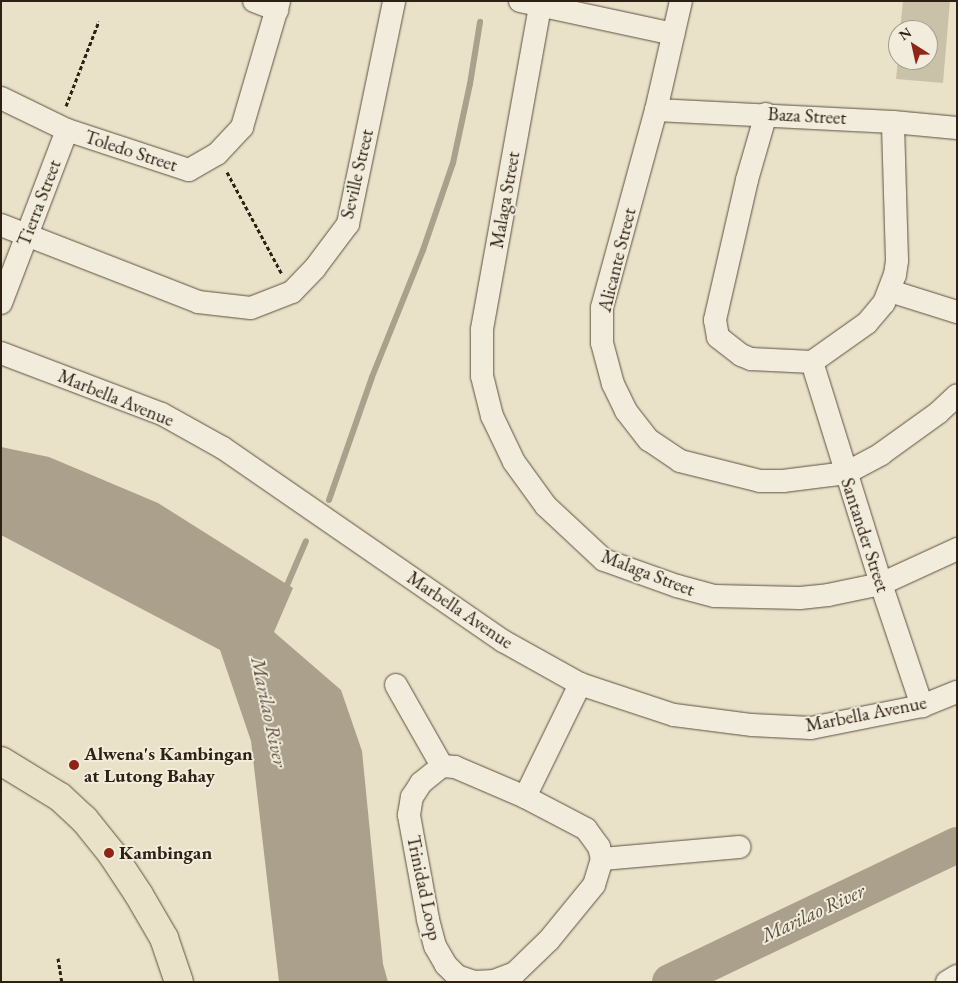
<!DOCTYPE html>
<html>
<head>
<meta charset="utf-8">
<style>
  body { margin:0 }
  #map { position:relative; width:958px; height:983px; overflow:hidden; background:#eae2c8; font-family:"EB Garamond",serif }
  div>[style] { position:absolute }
  .green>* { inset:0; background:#cac1a9 }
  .water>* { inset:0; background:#aaa08b }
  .stream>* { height:6px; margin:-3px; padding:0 3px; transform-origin:3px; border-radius:3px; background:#aaa08b }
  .river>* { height:36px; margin:-18px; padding:0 18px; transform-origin:18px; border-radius:18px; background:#aaa08b }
  .path>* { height:3px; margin-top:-1.5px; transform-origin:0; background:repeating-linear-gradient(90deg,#2f2014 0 4px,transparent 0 6.5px) }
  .roads { filter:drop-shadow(0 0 1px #5e5041) drop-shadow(0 0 1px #5e5041) }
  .street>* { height:22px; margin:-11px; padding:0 11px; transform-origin:11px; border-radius:11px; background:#f1ecdb }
  .primary>* { height:28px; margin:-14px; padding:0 14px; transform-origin:14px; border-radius:14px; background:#eae2c8 }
  .dots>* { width:14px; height:14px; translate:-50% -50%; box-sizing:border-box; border:2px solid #f1ecdb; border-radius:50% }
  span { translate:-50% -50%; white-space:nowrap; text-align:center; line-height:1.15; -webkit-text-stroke:4px #f1ecdb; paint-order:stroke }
  .street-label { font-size:19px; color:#2f2014 }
  .poi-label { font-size:19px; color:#2f2014; font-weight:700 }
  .left { translate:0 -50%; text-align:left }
  .water-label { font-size:20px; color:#5a4d3e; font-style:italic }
  .frame { position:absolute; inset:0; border:2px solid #2f2014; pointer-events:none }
  .north { position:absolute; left:888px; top:20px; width:50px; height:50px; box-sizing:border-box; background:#f1ecdb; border:1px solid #a39a8b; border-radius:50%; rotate:325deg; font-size:14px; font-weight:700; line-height:20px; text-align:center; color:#2f2014 }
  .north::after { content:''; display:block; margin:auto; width:18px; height:22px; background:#8f2418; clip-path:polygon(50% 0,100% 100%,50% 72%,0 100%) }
</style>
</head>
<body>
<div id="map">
  <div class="green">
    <div style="clip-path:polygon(903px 1px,950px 1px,943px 83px,896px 79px,898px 59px,928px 60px,928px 30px,900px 30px)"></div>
  </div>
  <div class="water">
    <div style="clip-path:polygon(1px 447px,49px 457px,158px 503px,293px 588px,274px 632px,341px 690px,362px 751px,383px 964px,388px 982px,279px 982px,251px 741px,220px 650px,1px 535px)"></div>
  </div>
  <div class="stream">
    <div style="left:329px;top:500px;width:130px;rotate:-70.7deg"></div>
    <div style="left:372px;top:377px;width:137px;rotate:-68.1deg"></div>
    <div style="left:423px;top:250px;width:92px;rotate:-71deg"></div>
    <div style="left:453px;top:163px;width:81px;rotate:-77.9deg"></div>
    <div style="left:470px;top:84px;width:63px;rotate:-80.8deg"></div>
    <div style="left:285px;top:590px;width:53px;rotate:-66.8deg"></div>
  </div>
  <div class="river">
    <div style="left:670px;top:982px;width:318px;rotate:-25.5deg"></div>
  </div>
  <div class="path">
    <div style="left:66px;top:106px;width:91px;rotate:-68.8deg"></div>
    <div style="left:227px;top:172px;width:116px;rotate:61.7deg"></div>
    <div style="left:58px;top:958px;width:24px;rotate:81deg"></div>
  </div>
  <div class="roads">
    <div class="street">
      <div style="left:254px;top:1px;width:25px;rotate:21deg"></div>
      <div style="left:520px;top:1px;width:157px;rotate:12.1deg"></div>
      <div style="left:541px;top:1px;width:334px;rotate:100.2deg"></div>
      <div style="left:482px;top:330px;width:46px;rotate:90deg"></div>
      <div style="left:482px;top:376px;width:41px;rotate:76deg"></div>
      <div style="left:492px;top:416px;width:51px;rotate:64.4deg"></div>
      <div style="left:514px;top:462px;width:54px;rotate:54deg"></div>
      <div style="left:546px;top:506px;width:79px;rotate:43deg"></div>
      <div style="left:604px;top:560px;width:77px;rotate:19.6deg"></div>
      <div style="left:677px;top:586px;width:39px;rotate:15deg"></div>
      <div style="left:715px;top:596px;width:85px;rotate:1.3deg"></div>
      <div style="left:800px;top:598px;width:28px;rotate:-6deg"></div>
      <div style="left:828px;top:595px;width:54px;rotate:-11.7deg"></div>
      <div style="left:881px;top:584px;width:84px;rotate:-24.7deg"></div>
      <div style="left:681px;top:1px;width:112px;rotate:102.9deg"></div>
      <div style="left:656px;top:110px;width:205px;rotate:105.3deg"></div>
      <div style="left:602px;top:308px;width:35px;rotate:90deg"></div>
      <div style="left:602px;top:343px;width:42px;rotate:75deg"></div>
      <div style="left:613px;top:384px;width:30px;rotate:64deg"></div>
      <div style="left:626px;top:411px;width:37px;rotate:52deg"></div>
      <div style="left:649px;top:440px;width:37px;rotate:34deg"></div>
      <div style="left:680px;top:461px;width:82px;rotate:14deg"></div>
      <div style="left:760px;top:481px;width:23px"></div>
      <div style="left:783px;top:481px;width:64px;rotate:-7.2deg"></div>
      <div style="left:846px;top:473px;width:40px;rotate:-28deg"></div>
      <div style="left:881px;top:454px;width:70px;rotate:-35.7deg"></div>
      <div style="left:938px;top:413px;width:26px;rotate:-43deg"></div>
      <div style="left:1px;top:98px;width:73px;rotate:25.9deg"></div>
      <div style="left:67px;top:130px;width:128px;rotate:18.2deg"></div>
      <div style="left:189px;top:170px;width:32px;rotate:-30deg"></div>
      <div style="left:217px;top:154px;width:37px;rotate:-47deg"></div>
      <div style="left:242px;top:127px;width:131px;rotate:-73.6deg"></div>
      <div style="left:656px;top:110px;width:237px;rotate:2.9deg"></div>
      <div style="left:893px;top:122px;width:64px;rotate:5.4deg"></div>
      <div style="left:766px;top:114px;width:69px;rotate:106.1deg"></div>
      <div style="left:747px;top:180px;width:144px;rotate:102.9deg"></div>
      <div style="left:715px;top:320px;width:17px;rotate:80deg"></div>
      <div style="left:718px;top:337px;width:29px;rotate:38deg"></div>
      <div style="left:741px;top:355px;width:11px;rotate:22deg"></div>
      <div style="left:751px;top:359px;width:61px;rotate:2.8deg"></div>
      <div style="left:812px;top:362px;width:67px;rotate:-35.3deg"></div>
      <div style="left:867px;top:323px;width:26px;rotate:-50deg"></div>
      <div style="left:884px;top:303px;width:30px;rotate:-69deg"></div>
      <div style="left:895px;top:275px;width:15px;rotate:-82deg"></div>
      <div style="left:897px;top:260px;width:138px;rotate:-91.7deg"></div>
      <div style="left:1px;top:225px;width:212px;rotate:21.3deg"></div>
      <div style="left:198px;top:302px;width:53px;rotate:6.5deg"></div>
      <div style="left:251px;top:308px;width:44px;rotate:-21.3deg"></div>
      <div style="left:292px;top:292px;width:33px;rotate:-46deg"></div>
      <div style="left:315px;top:268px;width:55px;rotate:-53.1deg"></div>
      <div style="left:348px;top:224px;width:228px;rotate:-78.3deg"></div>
      <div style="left:890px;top:291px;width:70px;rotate:17.4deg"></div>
      <div style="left:1px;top:303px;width:185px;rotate:-69.1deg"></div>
      <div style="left:1px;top:353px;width:172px;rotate:20.8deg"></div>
      <div style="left:162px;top:414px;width:70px;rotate:29.1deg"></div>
      <div style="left:223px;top:448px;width:340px;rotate:34.6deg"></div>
      <div style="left:503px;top:641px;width:88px;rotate:29.2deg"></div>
      <div style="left:580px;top:684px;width:99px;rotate:18.3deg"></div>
      <div style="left:674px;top:715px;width:79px;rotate:7.3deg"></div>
      <div style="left:752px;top:725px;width:59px;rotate:2.9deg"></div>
      <div style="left:811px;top:728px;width:113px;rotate:-11.2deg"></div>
      <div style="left:922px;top:706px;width:38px;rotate:-22deg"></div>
      <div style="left:812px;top:362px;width:232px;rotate:72.7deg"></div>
      <div style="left:881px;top:584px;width:129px;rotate:71.4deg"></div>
      <div style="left:396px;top:685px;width:93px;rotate:60.4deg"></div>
      <div style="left:442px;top:766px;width:13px;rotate:4deg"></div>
      <div style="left:455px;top:767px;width:76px;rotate:23.2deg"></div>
      <div style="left:525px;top:797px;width:69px;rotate:27.7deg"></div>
      <div style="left:586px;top:829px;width:22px;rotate:54deg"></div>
      <div style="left:599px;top:847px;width:12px;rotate:76deg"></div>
      <div style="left:602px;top:859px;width:27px;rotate:107deg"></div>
      <div style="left:594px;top:885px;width:71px;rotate:129.3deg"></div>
      <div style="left:549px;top:940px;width:47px;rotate:135.9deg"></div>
      <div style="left:515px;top:973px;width:22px;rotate:159deg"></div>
      <div style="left:494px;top:981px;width:20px;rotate:177deg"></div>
      <div style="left:474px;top:982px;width:18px;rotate:-161deg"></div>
      <div style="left:457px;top:976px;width:16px;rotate:-135deg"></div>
      <div style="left:446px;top:965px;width:22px;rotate:-120deg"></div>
      <div style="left:435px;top:946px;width:28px;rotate:-105deg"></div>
      <div style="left:428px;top:919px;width:106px;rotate:-100.4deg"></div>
      <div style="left:409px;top:815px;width:18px;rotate:-81deg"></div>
      <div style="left:412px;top:797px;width:17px;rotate:-57deg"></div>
      <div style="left:421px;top:783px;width:27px;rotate:-39deg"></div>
      <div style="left:525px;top:797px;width:126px;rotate:-64deg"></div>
      <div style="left:602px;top:859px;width:138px;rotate:-5deg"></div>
      <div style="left:947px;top:982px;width:12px;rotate:-31deg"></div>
    </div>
    <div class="primary">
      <div style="left:1px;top:761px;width:69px;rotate:31.4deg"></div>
      <div style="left:60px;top:797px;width:33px;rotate:43deg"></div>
      <div style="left:84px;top:819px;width:45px;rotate:51.3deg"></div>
      <div style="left:112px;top:854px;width:49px;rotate:56.6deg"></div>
      <div style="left:139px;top:895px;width:50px;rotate:59.8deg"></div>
      <div style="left:164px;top:938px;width:46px;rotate:71.2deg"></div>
    </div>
  </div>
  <div class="dots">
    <div style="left:74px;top:765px;background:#8f2418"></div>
    <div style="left:109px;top:853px;background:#8f2418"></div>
  </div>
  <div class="street-label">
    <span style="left:807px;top:116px;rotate:3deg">Baza Street</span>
    <span style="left:131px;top:151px;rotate:18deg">Toledo Street</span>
    <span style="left:357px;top:174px;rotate:-77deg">Seville Street</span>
    <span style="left:505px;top:200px;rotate:-80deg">Malaga Street</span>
    <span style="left:39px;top:203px;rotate:-69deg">Tierra Street</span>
    <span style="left:617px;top:260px;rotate:-76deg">Alicante Street</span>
    <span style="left:116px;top:398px;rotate:22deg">Marbella Avenue</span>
    <span style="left:865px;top:535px;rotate:72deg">Santander Street</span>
    <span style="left:648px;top:573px;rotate:21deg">Malaga Street</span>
    <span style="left:460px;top:610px;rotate:34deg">Marbella Avenue</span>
    <span style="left:866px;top:714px;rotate:-11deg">Marbella Avenue</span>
    <span style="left:424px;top:888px;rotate:78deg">Trinidad Loop</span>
  </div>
  <div class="poi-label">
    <span class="left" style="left:84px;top:765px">Alwena's Kambingan<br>at Lutong Bahay</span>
    <span class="left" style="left:119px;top:853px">Kambingan</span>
  </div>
  <div class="water-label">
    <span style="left:269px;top:712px;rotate:78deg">Marilao River</span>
    <span style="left:813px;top:913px;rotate:-25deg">Marilao River</span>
  </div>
  <div class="frame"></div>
  <div class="north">N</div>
</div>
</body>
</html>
